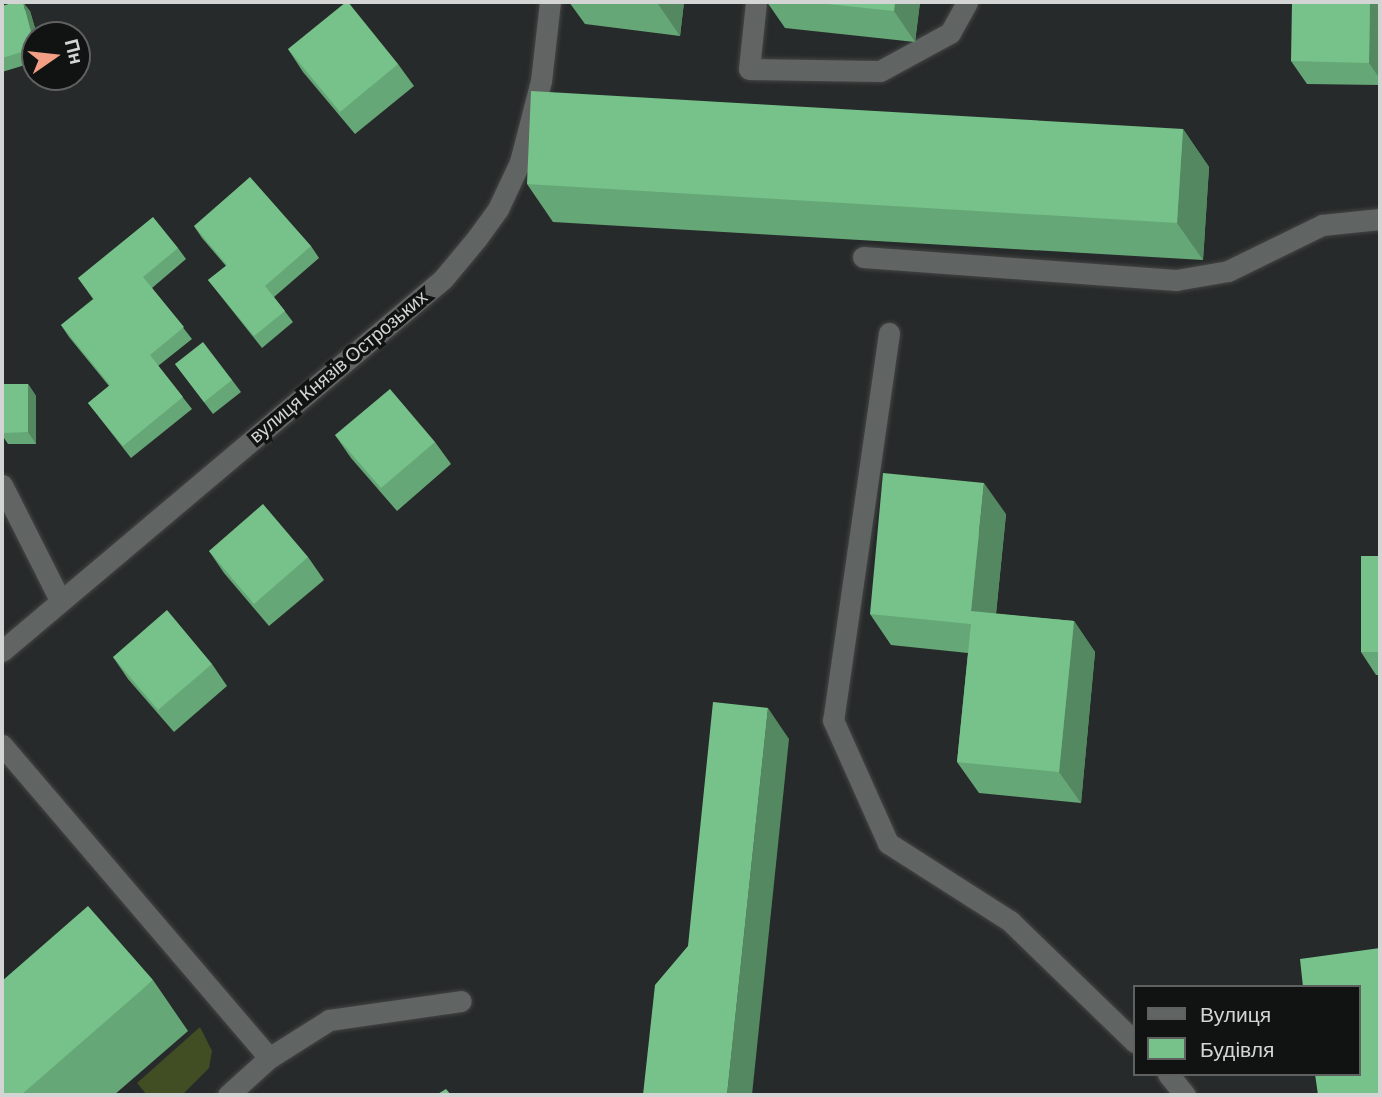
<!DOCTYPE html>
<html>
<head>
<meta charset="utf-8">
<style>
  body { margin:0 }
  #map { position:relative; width:1382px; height:1097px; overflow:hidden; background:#272a2a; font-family:Barlow,sans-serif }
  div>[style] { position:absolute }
  .green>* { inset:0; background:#414e23 }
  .roads { filter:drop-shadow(0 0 2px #434544) drop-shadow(0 0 2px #434544) }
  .service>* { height:21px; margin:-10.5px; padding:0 10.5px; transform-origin:10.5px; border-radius:10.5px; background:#606463 }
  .minor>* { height:21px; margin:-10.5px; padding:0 10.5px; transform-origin:10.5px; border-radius:10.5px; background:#606463 }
  .wall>* { inset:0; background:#66a777 }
  .shaded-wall>* { inset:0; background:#538861 }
  .building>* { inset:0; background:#77c28a }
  span { translate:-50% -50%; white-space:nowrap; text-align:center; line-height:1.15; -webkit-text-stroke:7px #111312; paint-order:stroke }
  .street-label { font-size:19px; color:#d3d5d4 }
  .frame { position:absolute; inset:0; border:4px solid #d3d5d4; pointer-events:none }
  .legend { position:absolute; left:1133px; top:985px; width:228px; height:91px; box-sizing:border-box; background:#111312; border:2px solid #5f6160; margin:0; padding:9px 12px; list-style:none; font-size:21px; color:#d3d5d4 }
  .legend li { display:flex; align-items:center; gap:14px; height:35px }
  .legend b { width:35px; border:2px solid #5f6160 }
  .north { position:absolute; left:21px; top:21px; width:70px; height:70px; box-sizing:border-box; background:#111312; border:2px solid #5f6160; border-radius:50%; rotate:76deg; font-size:19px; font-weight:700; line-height:28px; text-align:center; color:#d3d5d4 }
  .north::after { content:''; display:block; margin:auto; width:24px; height:32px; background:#f39f85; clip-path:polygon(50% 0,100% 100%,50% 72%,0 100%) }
</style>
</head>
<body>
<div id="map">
  <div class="green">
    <div style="clip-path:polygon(200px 1027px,212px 1051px,209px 1068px,182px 1095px,147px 1095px,137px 1083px)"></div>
  </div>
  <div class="roads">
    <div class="service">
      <div style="left:756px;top:2px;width:67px;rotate:96deg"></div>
      <div style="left:749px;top:69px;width:131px;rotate:0.9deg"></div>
      <div style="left:880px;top:71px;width:80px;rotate:-28.5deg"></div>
      <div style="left:950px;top:33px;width:35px;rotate:-61deg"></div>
      <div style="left:863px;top:257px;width:314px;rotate:4.2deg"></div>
      <div style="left:1176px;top:280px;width:53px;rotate:-9.8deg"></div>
      <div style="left:1228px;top:271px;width:105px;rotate:-26.1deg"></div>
      <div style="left:1322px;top:225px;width:58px;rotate:-5.9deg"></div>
      <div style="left:889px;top:333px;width:391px;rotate:98.2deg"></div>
      <div style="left:833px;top:720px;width:135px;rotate:65.9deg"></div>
      <div style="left:888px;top:843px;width:145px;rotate:32.6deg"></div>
      <div style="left:1010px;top:921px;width:174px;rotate:44.1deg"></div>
      <div style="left:2px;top:745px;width:411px;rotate:49.5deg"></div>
      <div style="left:269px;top:1058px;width:55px;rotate:137.9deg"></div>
      <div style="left:269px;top:1058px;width:71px;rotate:-32.3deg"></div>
      <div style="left:329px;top:1020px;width:133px;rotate:-8.2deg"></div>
      <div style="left:1168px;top:1074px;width:27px;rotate:51deg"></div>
    </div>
    <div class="minor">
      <div style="left:2px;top:485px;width:129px;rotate:63.2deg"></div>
      <div style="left:2px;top:651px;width:577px;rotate:-40.15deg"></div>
      <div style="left:443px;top:279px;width:53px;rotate:-50.3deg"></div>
      <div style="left:477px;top:238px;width:36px;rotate:-54deg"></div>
      <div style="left:498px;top:209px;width:52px;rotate:-64.9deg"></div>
      <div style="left:520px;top:162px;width:84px;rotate:-75.5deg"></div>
      <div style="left:541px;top:81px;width:80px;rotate:-83.5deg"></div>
    </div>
  </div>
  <div class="wall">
    <div style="clip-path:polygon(569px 2px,684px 2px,680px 36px,585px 24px)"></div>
    <div style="clip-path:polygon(767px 2px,920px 2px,915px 42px,785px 28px)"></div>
    <div style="clip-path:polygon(1380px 2px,1380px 85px,1307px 84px,1291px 61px)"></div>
    <div style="clip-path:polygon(2px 6px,30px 11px,37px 35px,35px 35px,35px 62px,2px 72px)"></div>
    <div style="clip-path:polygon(288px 49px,398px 64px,414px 86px,355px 134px,303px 72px)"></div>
    <div style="clip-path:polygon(1183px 129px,1209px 167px,1203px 260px,553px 222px,527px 184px)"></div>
    <div style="clip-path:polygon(194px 226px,311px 246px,319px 258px,274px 297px,293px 322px,262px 348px,208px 280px,226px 266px,202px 238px)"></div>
    <div style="clip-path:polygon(178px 248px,186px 259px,152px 288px,192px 339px,158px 366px,192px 409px,131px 458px,88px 403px,109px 386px,69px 337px,61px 325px,93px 299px,78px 278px)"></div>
    <div style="clip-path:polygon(175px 364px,232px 380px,241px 392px,213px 414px)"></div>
    <div style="clip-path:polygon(2px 384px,28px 384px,36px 396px,36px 444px,8px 444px,2px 435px)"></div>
    <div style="clip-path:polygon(335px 435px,435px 442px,451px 464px,397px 511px,351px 458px)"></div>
    <div style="clip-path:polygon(1006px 514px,996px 614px,1074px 621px,1095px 652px,1081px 803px,979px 793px,957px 762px,968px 653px,891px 645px,870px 614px)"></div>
    <div style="clip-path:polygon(209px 551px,308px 557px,324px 580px,269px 626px,224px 573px)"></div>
    <div style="clip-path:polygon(1380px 556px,1380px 675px,1376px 675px,1361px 652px)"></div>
    <div style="clip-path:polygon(113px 657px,212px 664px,227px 686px,174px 732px,128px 679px)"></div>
    <div style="clip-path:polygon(153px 980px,188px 1031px,114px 1095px,2px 1095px)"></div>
  </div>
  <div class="shaded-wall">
    <div style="clip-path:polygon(23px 2px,30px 11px,37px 35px,35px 35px,35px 45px)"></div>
    <div style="clip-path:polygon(658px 2px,684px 2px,680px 36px,658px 4px)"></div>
    <div style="clip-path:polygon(895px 2px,920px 2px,915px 42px,894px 11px)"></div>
    <div style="clip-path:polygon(1370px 2px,1380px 2px,1380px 79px,1369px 63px)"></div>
    <div style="clip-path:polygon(1183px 129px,1209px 167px,1203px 260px,1177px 223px)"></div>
    <div style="clip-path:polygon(28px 384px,36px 396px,36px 444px,28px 432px)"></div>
    <div style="clip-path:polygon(984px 483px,1006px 514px,993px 643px,971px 611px)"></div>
    <div style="clip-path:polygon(1074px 621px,1095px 652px,1081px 803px,1059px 772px)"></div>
    <div style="clip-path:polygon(768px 708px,789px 739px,752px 1095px,727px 1095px)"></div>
  </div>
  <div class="building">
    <div style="clip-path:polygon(15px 2px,23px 2px,35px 48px,2px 58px,2px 6px)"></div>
    <div style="clip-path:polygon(346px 2px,348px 2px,398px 64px,340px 112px,288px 49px)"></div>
    <div style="clip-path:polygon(636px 2px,658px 2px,658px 4px)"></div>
    <div style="clip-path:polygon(809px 2px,895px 2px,894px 11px)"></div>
    <div style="clip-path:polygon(1292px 2px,1370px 2px,1369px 63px,1291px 61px)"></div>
    <div style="clip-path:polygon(531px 91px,1183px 129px,1177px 223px,527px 184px)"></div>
    <div style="clip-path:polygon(250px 177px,311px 246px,265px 286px,285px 311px,254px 336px,208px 280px,227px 265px,194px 226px)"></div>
    <div style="clip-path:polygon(153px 217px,178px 248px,143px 277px,184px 327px,150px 355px,183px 397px,123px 446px,88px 403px,110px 385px,61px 325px,94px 299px,78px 278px)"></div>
    <div style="clip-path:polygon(203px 342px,232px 380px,204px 402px,175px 364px)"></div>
    <div style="clip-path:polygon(2px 384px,28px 384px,28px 432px,2px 433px)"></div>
    <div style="clip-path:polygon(390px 389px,435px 442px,381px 488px,335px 435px)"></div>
    <div style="clip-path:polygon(883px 473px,984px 483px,971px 611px,1074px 621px,1059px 772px,957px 762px,971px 624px,870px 614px)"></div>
    <div style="clip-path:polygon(263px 504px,308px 557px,254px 604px,209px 551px)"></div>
    <div style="clip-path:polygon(1361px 556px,1380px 556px,1380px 652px,1361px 652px)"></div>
    <div style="clip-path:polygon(167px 610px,212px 664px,158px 710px,113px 657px)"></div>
    <div style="clip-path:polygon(713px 702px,768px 708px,727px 1095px,643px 1095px,655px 985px,688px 946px)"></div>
    <div style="clip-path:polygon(88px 906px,153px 980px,21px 1095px,2px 1095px,2px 981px)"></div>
    <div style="clip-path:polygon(1380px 948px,1380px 1095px,1318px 1095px,1315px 1074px,1359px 1074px,1359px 987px,1303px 987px,1300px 959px)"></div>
    <div style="clip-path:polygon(446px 1089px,451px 1095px,436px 1095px)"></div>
  </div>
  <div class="street-label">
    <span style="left:338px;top:366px;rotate:-40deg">вулиця Князів Острозьких</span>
  </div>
  <div class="frame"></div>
  <ul class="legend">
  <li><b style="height:9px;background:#606463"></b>Вулиця</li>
  <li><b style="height:19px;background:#77c28a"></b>Будівля</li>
  </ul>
  <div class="north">Пн</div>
</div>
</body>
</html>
